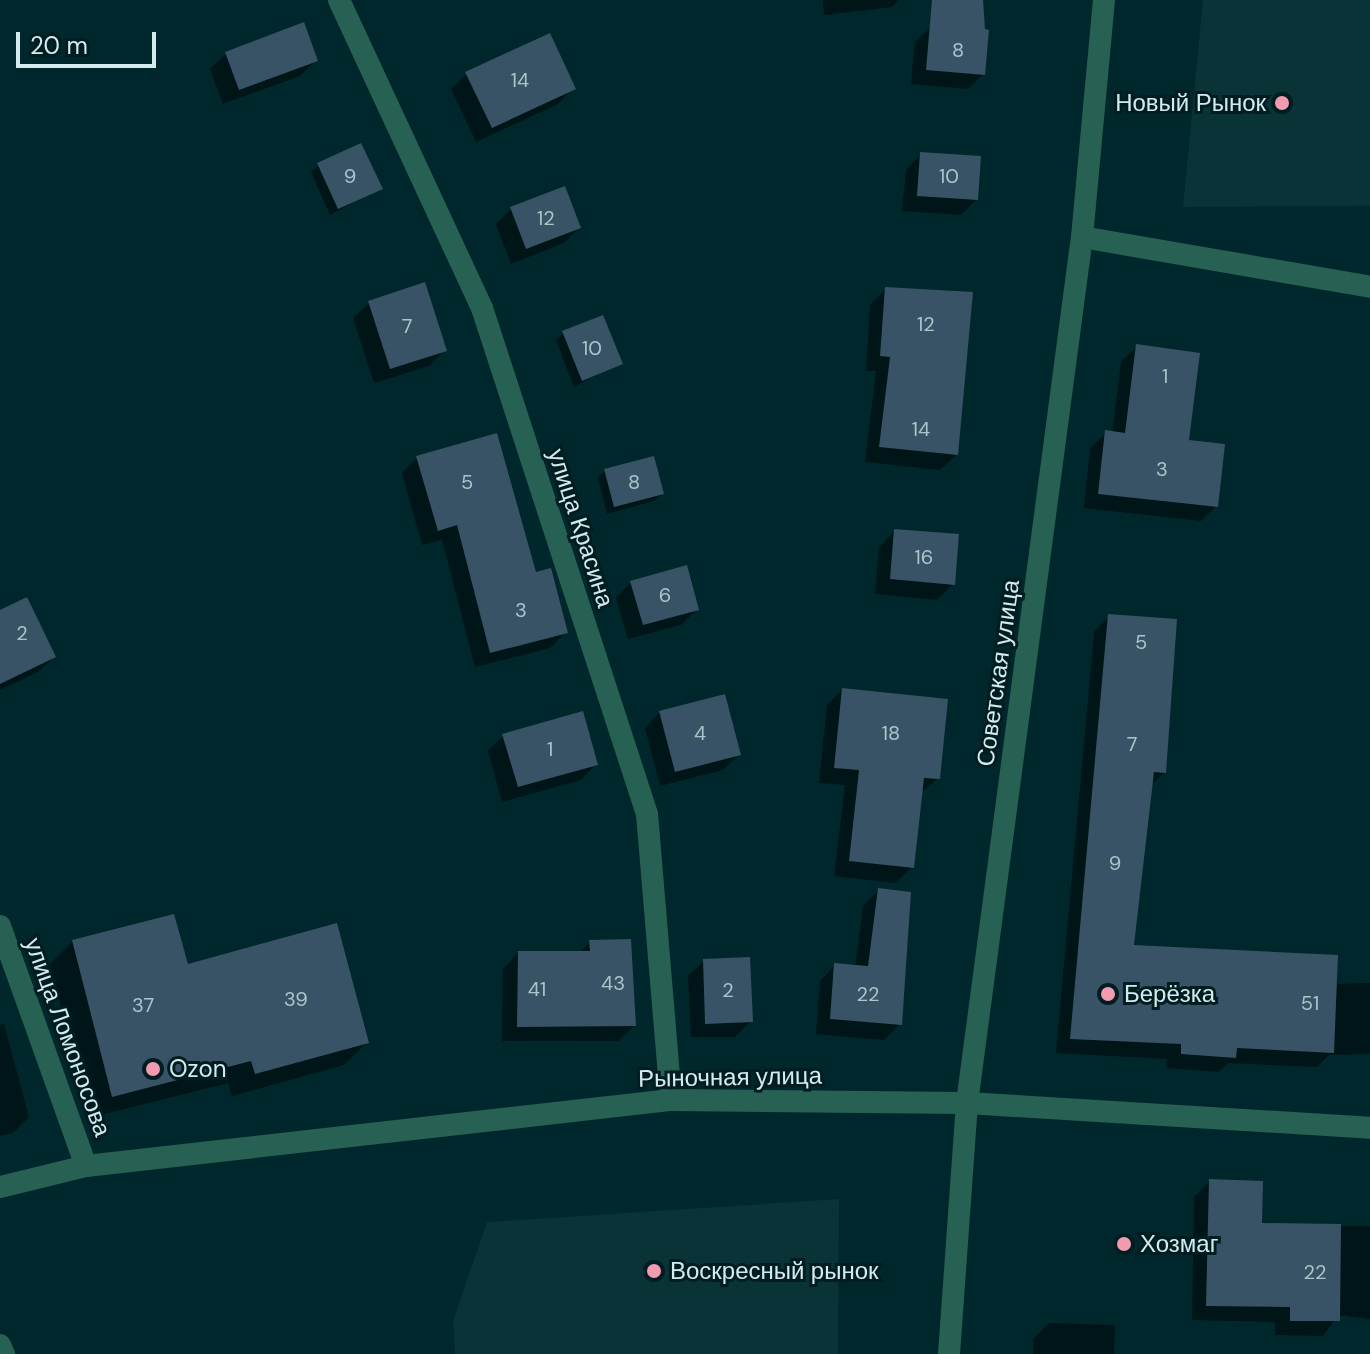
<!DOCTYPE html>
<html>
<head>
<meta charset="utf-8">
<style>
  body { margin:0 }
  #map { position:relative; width:1370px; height:1354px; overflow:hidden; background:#00282c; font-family:"DM Sans",sans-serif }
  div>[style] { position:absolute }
  .built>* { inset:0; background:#093337 }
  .shadow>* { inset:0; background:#0007 }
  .building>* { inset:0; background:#375365 }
  .minor>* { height:22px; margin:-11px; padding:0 11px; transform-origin:11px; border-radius:11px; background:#276153 }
  .tertiary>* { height:22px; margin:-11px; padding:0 11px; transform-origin:11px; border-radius:11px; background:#276153 }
  .dots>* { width:22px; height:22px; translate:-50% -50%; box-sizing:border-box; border:4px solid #001d21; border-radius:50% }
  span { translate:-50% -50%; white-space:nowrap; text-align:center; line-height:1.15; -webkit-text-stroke:6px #001d21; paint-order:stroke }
  .number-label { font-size:20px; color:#aec4cb }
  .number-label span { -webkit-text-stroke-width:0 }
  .poi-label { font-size:24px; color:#d5eaed }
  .right { translate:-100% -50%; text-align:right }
  .left { translate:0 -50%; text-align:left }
  .street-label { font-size:24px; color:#d5eaed }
  .scale { position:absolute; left:16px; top:32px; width:140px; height:36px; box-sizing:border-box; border:4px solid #d5eaed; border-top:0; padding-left:10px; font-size:24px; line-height:28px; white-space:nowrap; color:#d5eaed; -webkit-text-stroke:6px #001d21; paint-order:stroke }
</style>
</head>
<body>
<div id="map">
  <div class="built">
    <div style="clip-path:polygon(1203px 0,1370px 0,1370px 206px,1183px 207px)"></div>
    <div style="clip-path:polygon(839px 1199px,838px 1354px,455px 1354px,453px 1321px,487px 1222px)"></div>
  </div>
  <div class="shadow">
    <div style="clip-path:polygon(823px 0,899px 0,892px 7px,824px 15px)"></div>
    <div style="clip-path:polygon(931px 27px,983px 74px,968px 89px,911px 84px,915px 42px)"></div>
    <div style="clip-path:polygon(226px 54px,316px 60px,300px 76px,223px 104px,210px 69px)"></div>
    <div style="clip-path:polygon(466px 74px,573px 88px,558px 104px,476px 142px,451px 89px)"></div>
    <div style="clip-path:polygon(921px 154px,976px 200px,961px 215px,902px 211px,906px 170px)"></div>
    <div style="clip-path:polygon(319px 165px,380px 188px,330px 215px,311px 172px)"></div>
    <div style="clip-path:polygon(511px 209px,579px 228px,564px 243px,511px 264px,496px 224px)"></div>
    <div style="clip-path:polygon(886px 289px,956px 455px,940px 470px,865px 462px,876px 371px,866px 371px,870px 305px)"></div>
    <div style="clip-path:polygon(369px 303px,445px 350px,429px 366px,374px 383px,353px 318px)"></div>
    <div style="clip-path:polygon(563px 333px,620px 363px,574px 387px,556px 340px)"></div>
    <div style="clip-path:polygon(1137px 346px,1216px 506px,1201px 521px,1084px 508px,1090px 448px,1106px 433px,1112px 433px,1121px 362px)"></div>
    <div style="clip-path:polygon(417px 458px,535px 574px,566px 632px,550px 648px,475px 667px,442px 540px,422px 545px,402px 473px)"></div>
    <div style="clip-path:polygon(605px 471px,662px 494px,654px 501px,607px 514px,598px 478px)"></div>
    <div style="clip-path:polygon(895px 531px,953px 584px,937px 600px,875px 594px,879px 547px)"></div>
    <div style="clip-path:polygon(631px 582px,697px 609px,681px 625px,628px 639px,616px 598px)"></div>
    <div style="clip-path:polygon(0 612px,54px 657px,38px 672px,0 690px)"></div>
    <div style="clip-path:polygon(1109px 616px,1164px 773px,1150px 786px,1132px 947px,1335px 984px,1370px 983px,1370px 1054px,1329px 1055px,1317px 1067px,1228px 1063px,1219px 1072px,1166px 1068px,1167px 1059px,1056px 1053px,1094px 632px)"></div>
    <div style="clip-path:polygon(842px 690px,938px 778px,920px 794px,912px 867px,896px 883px,834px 876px,845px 785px,819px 783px,827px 705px)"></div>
    <div style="clip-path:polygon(660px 712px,738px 755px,723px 770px,660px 786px,645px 728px)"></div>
    <div style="clip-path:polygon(503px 736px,596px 764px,581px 780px,502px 802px,488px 751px)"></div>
    <div style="clip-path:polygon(879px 890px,900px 1024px,884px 1040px,816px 1034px,820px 981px,835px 965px,855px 967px,863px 906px)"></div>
    <div style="clip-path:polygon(73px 941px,186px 966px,367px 1042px,344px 1065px,232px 1096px,228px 1083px,89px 1118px,50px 964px)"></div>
    <div style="clip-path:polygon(590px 942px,634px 1026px,618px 1041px,502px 1041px,503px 969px,518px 953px,579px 953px)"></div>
    <div style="clip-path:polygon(704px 961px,751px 1021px,735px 1037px,691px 1037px,688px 976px)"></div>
    <div style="clip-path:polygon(4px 1024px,29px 1117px,13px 1133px,0 1136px,0 1025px)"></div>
    <div style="clip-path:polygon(1210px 1181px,1259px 1225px,1370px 1226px,1370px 1319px,1338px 1315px,1323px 1336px,1275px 1335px,1275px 1322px,1192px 1320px,1194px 1197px)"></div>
    <div style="clip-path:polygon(1049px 1323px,1115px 1325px,1114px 1354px,1033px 1354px,1033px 1339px)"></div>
  </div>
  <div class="building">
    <div style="clip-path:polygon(932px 0,983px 0,985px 29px,989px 30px,985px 75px,926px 70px)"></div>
    <div style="clip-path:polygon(304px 22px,318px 61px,239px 90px,225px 52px)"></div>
    <div style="clip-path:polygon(550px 33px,576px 89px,492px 128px,465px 72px)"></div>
    <div style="clip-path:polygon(361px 143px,383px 189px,338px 209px,317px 163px)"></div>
    <div style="clip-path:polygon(920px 152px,981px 156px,978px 200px,917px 196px)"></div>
    <div style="clip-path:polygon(565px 186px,581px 228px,526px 249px,510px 207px)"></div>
    <div style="clip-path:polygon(425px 282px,447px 351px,390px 369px,368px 301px)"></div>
    <div style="clip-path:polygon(885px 287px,973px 292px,958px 455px,879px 447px,890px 357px,880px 356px)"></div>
    <div style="clip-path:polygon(603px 315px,623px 364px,582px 381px,562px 331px)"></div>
    <div style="clip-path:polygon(1136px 344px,1200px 353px,1189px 440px,1225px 444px,1218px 507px,1098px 494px,1105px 430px,1125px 433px)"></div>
    <div style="clip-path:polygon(497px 433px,536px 572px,551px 568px,568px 633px,490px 653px,457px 525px,438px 531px,416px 456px)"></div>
    <div style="clip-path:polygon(654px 456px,664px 494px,614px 507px,604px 469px)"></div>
    <div style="clip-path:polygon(894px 529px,959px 534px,955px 585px,890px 579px)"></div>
    <div style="clip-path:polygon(687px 565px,699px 610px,643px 625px,630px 581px)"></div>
    <div style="clip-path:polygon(27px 597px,56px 657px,0 684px,0 610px)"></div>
    <div style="clip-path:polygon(1108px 614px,1177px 619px,1166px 773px,1154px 772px,1134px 945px,1338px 955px,1334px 1053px,1237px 1048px,1236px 1058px,1181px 1054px,1181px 1044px,1070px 1039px)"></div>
    <div style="clip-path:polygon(842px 688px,948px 699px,940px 779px,924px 778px,914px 868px,849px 861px,859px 770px,834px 768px)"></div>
    <div style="clip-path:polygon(725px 694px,741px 755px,675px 772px,659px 711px)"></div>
    <div style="clip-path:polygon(583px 711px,598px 765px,518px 787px,502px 734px)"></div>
    <div style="clip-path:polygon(878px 888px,911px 892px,902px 1025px,830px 1019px,834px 963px,868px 966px)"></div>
    <div style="clip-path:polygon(174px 914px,188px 964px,337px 923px,369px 1043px,255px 1074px,251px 1061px,112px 1097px,72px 940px)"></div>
    <div style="clip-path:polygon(631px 939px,636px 1026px,517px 1027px,518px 951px,590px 951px,589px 940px)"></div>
    <div style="clip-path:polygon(750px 957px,753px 1022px,705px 1024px,703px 959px)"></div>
    <div style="clip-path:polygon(1209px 1179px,1263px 1181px,1262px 1223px,1341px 1224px,1340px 1321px,1290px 1321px,1290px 1307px,1206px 1306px)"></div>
  </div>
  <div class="minor">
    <div style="left:339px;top:0;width:340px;rotate:65.1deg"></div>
    <div style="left:482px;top:308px;width:532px;rotate:71.94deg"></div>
    <div style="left:647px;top:814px;width:287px;rotate:85.2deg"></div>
    <div style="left:1082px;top:237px;width:292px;rotate:9.8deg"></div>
    <div style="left:0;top:926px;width:255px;rotate:70.3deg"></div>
    <div style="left:967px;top:1103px;width:404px;rotate:3.5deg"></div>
    <div style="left:0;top:1345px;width:10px;rotate:66deg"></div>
  </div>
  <div class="tertiary">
    <div style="left:0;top:1187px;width:89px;rotate:-13.7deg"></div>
    <div style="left:86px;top:1166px;width:589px;rotate:-6.44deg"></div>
    <div style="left:671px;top:1100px;width:296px;rotate:0.6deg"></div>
    <div style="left:949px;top:1354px;width:252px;rotate:-85.9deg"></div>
    <div style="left:967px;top:1103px;width:874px;rotate:-82.44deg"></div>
    <div style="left:1082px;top:237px;width:238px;rotate:-84.7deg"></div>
  </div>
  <div class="dots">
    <div style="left:1282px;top:103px;background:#f29aaf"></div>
    <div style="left:1108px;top:994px;background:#f29aaf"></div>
    <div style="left:153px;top:1069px;background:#f29aaf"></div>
    <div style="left:1124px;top:1244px;background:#f29aaf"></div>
    <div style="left:654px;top:1271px;background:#f29aaf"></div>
  </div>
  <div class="number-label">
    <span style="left:958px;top:50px">8</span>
    <span style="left:520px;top:80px">14</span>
    <span style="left:350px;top:176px">9</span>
    <span style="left:949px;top:176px">10</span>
    <span style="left:546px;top:218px">12</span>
    <span style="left:926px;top:324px">12</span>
    <span style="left:407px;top:326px">7</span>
    <span style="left:592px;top:348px">10</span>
    <span style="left:1165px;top:376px">1</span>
    <span style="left:921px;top:429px">14</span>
    <span style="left:1162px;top:469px">3</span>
    <span style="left:467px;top:482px">5</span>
    <span style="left:634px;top:482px">8</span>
    <span style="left:924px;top:557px">16</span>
    <span style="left:665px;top:595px">6</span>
    <span style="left:521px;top:610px">3</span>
    <span style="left:22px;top:633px">2</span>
    <span style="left:1141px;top:642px">5</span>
    <span style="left:700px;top:733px">4</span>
    <span style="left:891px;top:733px">18</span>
    <span style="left:1132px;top:744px">7</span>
    <span style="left:550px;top:749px">1</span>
    <span style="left:1115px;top:863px">9</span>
    <span style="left:613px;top:983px">43</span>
    <span style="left:537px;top:989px">41</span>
    <span style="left:728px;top:990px">2</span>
    <span style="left:868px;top:994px">22</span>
    <span style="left:296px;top:999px">39</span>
    <span style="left:1310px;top:1003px">51</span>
    <span style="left:143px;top:1005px">37</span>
    <span style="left:1315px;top:1272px">22</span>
  </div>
  <div class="poi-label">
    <span class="right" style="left:1266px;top:103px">Новый Рынок</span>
    <span class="left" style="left:1124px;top:994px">Берёзка</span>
    <span class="left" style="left:169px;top:1069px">Ozon</span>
    <span class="left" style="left:1140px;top:1244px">Хозмаг</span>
    <span class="left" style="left:670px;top:1271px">Воскресный рынок</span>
  </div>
  <div class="street-label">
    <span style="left:581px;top:528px;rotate:72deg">улица Красина</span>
    <span style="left:998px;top:673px;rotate:-82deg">Советская улица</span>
    <span style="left:68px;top:1037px;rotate:70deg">улица Ломоносова</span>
    <span style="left:730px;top:1077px;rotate:-1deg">Рыночная улица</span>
  </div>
  <div class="scale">20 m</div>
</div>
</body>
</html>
